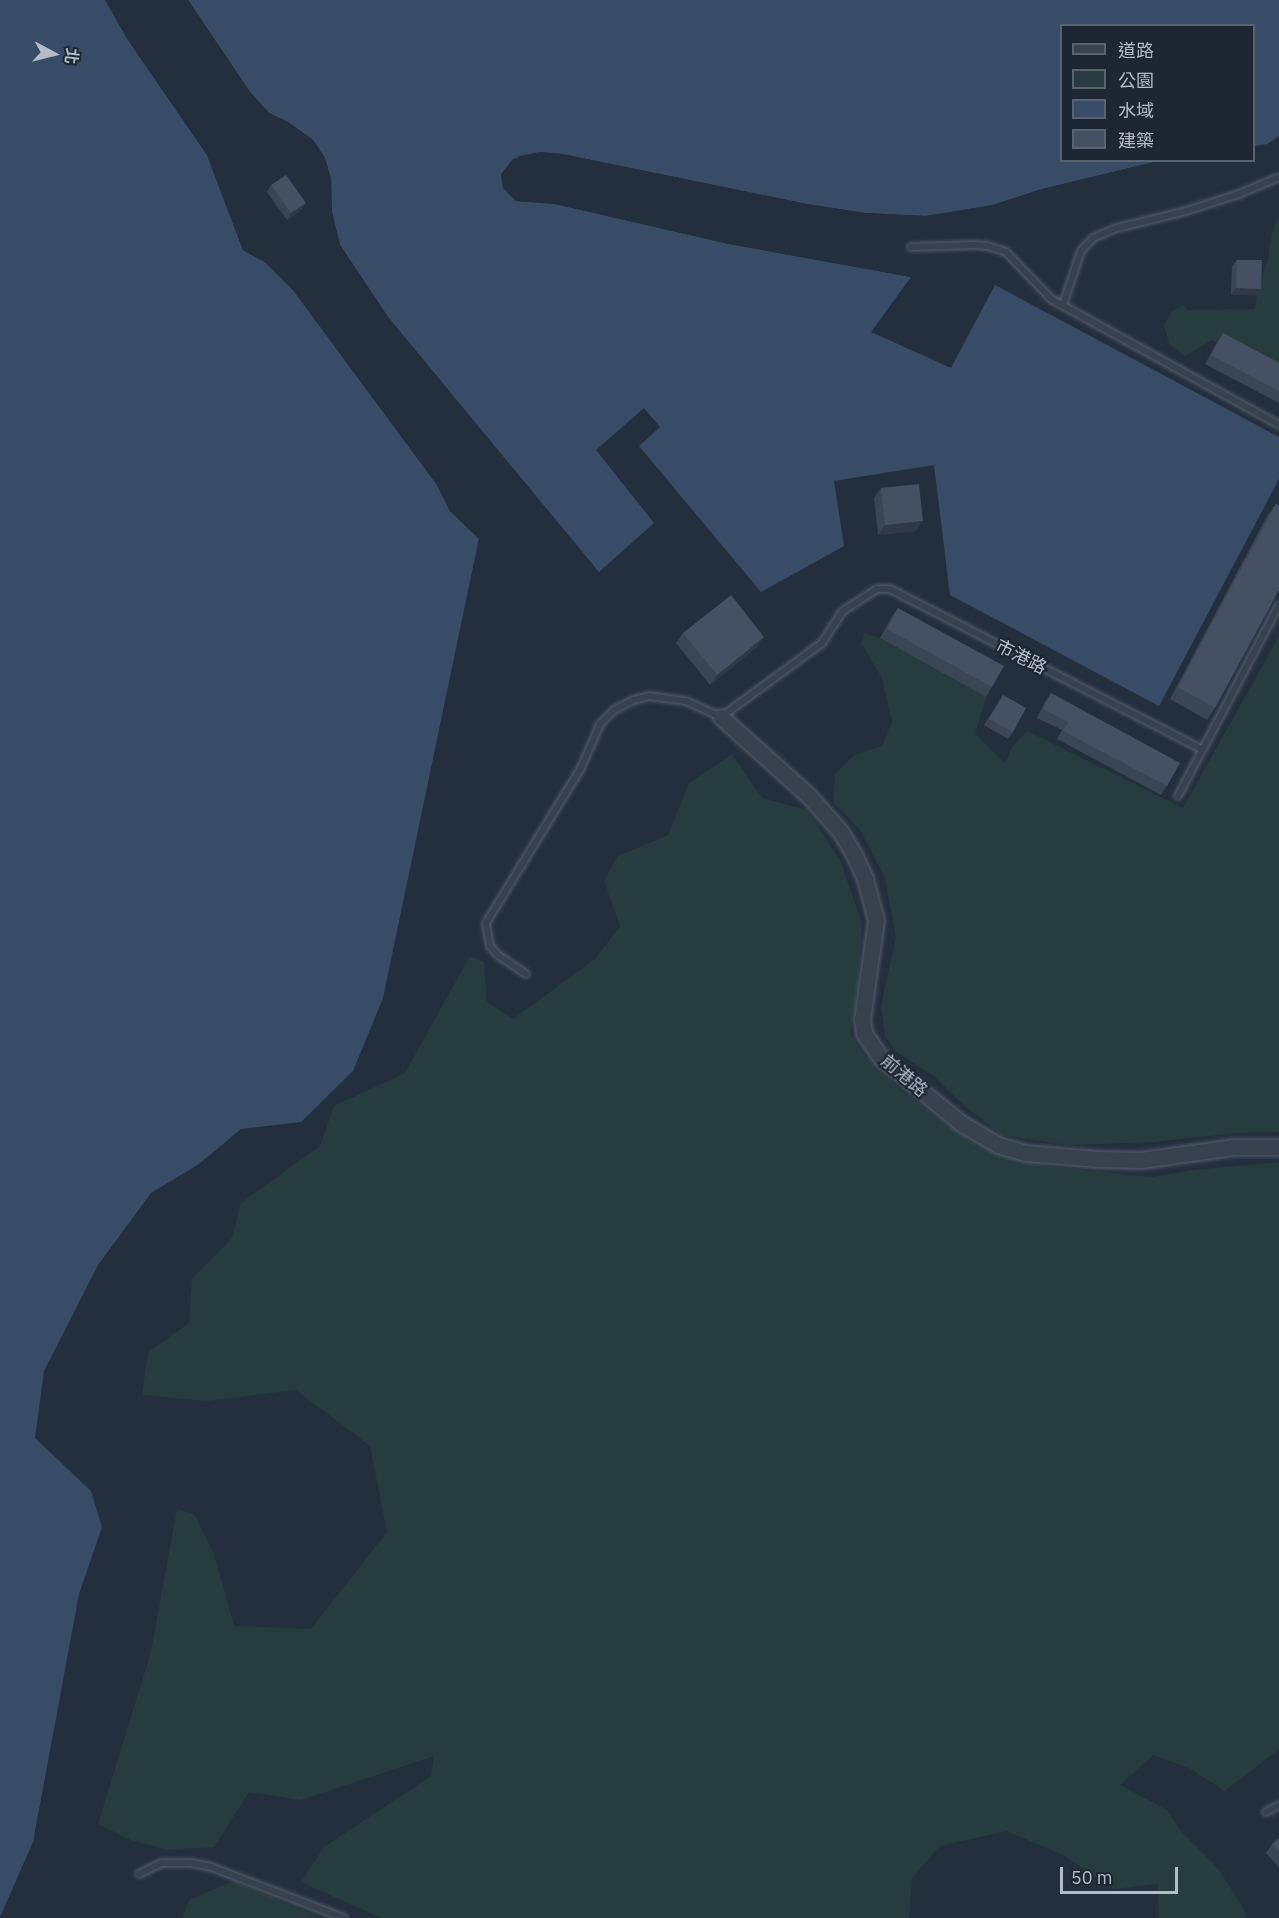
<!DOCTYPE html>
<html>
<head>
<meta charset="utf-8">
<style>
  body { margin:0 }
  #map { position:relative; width:1279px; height:1918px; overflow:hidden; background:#242f3e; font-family:"IBM Plex Sans","Noto Sans TC",sans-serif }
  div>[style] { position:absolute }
  .green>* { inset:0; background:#263c3f }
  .water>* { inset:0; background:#394c67 }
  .pier>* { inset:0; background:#242f3e }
  .roads { filter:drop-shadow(0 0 2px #565f6c) drop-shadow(0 0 2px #565f6c) }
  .service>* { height:6px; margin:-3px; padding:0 3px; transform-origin:3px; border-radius:3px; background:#38414e }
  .tertiary>* { height:15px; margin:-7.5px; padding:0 7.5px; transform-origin:7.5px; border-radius:7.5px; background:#38414e }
  .wall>* { inset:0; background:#3b4654 }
  .shaded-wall>* { inset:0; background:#303945 }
  .building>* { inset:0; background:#455162 }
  span { translate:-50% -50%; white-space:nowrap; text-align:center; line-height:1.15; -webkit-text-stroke:4.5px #1d2633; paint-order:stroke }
  .street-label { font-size:18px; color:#b4bcc9 }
  .legend { position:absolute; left:1060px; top:24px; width:195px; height:138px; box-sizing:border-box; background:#1d2633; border:2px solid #59626f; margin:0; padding:8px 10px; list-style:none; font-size:18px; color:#b4bcc9 }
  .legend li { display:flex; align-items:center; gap:12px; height:30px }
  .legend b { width:30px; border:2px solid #59626f }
  .north { position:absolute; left:24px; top:24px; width:60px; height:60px; -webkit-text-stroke:4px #1d2633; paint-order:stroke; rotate:97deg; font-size:16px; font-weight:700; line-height:24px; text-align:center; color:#b4bcc9 }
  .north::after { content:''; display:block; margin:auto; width:21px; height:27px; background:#b4bcc9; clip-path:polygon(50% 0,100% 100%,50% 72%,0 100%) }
  .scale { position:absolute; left:1060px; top:1867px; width:118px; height:27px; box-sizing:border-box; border:3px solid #b4bcc9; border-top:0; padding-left:8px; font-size:18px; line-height:21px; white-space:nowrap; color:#b4bcc9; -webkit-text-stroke:4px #1d2633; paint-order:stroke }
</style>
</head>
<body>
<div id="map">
  <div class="green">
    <div style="clip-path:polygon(1279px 216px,1279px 375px,1212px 340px,1185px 356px,1169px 343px,1164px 325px,1172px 311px,1184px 305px,1188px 310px,1255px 309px,1258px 289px,1268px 260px,1272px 232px)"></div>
    <div style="clip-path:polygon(864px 633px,880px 638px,986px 697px,975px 734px,1005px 763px,1013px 746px,1027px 731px,1183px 808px,1279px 636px,1279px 1132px,1237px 1133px,1154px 1142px,1067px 1145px,1002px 1135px,967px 1108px,935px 1077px,896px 1052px,885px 1036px,881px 1005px,896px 938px,885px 878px,860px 830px,833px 802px,835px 774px,853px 756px,882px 746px,892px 722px,882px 678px,862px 644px)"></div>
    <div style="clip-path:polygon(732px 754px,762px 798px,807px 810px,840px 860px,862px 923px,859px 977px,850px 1034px,865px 1055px,900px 1090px,959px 1132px,986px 1145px,1051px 1167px,1152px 1177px,1193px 1170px,1279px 1162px,1279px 1749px,1225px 1791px,1189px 1768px,1153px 1755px,1120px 1785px,1167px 1810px,1184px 1835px,1219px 1870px,1243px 1907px,1247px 1918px,1159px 1918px,1158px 1884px,1114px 1889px,1063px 1855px,1007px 1831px,940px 1846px,912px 1878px,909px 1918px,381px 1918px,301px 1882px,324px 1847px,431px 1776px,434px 1756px,301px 1800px,249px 1792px,214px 1847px,168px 1850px,131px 1840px,98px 1824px,151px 1652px,177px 1509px,194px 1514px,214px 1554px,234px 1626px,311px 1629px,387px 1532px,370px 1446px,296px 1390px,207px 1401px,142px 1395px,148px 1352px,189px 1323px,192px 1279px,232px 1238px,241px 1203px,320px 1146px,334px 1106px,405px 1073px,470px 956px,484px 962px,487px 1002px,513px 1019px,595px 959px,620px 926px,604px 881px,618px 856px,668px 835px,689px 783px)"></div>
    <div style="clip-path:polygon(233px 1881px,321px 1918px,182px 1918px,189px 1900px)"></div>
  </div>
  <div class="water">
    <div style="clip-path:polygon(0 0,105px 0,128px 40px,207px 155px,243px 250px,266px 263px,293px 290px,437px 485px,450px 511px,479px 538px,383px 998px,353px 1071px,301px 1122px,241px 1129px,199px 1164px,151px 1193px,98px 1265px,44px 1371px,35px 1438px,91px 1491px,102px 1527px,79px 1594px,33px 1842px,0 1917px)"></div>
    <div style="clip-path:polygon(188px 0,1279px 0,1279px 136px,1267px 144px,1254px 146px,1254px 26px,1062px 26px,1062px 160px,1159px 161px,1042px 189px,993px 205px,926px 216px,865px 213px,807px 204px,562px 154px,540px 152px,519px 156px,501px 174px,503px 188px,516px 201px,555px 204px,729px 244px,911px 277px,871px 332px,951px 368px,995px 285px,1279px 437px,1279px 479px,1159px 706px,950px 595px,934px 465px,834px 481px,844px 546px,761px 592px,639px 446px,660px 427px,644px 408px,596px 450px,654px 523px,599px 572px,388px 317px,340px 245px,332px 212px,331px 179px,325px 158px,313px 140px,288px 122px,269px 113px,250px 92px)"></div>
  </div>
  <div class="pier">
    <div style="clip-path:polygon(105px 0,109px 0,131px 38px,209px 153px,246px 248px,268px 260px,295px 289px,439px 484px,452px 509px,481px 536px,481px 541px,450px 511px,437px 485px,293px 290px,266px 263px,243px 250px,207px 155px,128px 40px)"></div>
    <div style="clip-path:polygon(185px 0,188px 0,250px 92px,269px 113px,288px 122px,313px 140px,325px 158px,331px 179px,332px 212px,340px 245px,388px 317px,600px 575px,597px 574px,560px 532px,385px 318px,337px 246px,329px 213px,328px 179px,322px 159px,311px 142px,287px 124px,266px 115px,248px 93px)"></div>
    <div style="clip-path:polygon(540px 152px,562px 154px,807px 204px,865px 213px,926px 216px,993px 205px,1042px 189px,1162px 160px,1159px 163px,1042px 192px,994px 207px,926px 219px,865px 216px,806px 207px,562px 157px,540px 155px,520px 159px,514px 161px,505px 175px,506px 187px,517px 198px,576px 205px,730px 241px,912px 275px,911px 277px,729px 244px,555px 204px,516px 201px,503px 188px,501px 174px,513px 159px)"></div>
  </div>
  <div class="roads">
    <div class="service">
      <div style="left:911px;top:247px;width:64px;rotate:-1.8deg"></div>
      <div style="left:975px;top:245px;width:13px;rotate:4deg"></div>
      <div style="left:988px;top:246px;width:19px;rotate:18deg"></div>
      <div style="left:1006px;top:252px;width:65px;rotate:46.2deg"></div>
      <div style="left:1051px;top:299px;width:260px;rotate:28.9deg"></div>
      <div style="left:1063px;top:305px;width:57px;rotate:-71.6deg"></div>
      <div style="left:1081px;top:251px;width:18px;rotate:-47deg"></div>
      <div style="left:1093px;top:238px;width:26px;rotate:-23deg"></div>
      <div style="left:1117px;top:228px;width:71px;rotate:-13.8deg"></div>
      <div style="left:1186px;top:211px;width:56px;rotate:-17.8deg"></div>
      <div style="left:1239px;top:194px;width:43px;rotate:-23deg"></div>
      <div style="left:1178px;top:796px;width:216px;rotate:-62.1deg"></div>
      <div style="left:526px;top:974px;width:34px;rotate:-146deg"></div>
      <div style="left:498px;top:955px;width:12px;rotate:-132deg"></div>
      <div style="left:490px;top:946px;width:23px;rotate:-100deg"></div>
      <div style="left:486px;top:923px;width:182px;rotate:-58.5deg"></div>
      <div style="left:581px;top:768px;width:48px;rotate:-66.6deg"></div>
      <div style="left:600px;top:724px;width:20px;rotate:-45deg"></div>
      <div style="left:614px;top:710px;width:22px;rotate:-27deg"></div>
      <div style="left:634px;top:700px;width:16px;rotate:-15deg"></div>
      <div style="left:649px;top:696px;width:37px;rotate:8deg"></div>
      <div style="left:686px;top:701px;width:38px;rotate:25deg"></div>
      <div style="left:721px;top:717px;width:125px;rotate:-36.2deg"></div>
      <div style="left:822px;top:643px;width:38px;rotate:-57deg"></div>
      <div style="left:843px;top:611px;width:40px;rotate:-32.9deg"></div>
      <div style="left:877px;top:589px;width:13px"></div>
      <div style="left:890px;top:589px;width:350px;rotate:27.2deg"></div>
      <div style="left:1266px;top:1812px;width:15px;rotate:-28deg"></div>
      <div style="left:139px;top:1874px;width:25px;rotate:-26deg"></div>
      <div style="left:162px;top:1863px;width:29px"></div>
      <div style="left:191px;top:1863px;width:20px;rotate:11deg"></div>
      <div style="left:211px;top:1867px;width:142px;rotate:21deg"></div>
    </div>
    <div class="tertiary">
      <div style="left:721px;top:717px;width:117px;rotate:41.9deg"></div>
      <div style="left:808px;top:795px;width:48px;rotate:48.4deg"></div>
      <div style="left:840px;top:831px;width:27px;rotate:59deg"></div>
      <div style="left:854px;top:854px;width:27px;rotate:66deg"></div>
      <div style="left:865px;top:879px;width:42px;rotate:75deg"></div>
      <div style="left:876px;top:920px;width:100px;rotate:98deg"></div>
      <div style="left:862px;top:1019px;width:14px;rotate:82deg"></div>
      <div style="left:864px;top:1033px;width:30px;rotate:56deg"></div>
      <div style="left:881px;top:1058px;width:103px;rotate:39.1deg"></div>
      <div style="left:961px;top:1123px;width:43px;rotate:30.7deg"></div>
      <div style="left:998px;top:1145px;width:29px;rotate:16deg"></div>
      <div style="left:1026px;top:1153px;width:73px;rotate:4.7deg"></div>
      <div style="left:1099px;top:1159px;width:42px;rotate:1.4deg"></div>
      <div style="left:1141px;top:1160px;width:93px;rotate:-8deg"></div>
      <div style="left:1233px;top:1147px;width:46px"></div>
    </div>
  </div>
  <div class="wall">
    <div style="clip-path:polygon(271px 185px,302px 209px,287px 220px,267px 192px)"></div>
    <div style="clip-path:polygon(1237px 260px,1257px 295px,1231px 295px,1232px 266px)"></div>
    <div style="clip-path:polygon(1223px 333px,1279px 363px,1279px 403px,1205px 364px,1217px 342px)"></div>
    <div style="clip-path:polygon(881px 488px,916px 531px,878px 535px,874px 498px)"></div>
    <div style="clip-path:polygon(1276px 504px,1215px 708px,1207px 720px,1170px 699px,1267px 516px)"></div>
    <div style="clip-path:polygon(898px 608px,992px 687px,986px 697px,880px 638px,891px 618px)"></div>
    <div style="clip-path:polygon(683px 633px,757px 647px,710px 685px,676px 643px)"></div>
    <div style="clip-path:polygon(1051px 693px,1167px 786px,1161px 795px,1057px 739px,1062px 730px,1037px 718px,1045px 702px)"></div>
    <div style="clip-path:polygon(1003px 695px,1013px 732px,1008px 739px,984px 725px)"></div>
    <div style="clip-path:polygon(1279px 1838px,1279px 1868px,1266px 1853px,1272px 1844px)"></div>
  </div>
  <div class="shaded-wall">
    <div style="clip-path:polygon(306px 203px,302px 209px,287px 220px,291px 213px)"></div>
    <div style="clip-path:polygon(1236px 288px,1261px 289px,1257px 295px,1231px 295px)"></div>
    <div style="clip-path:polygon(923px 521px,916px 531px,878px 535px,885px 525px)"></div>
    <div style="clip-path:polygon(764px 637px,757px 647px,710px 685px,717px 675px)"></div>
  </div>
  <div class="building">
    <div style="clip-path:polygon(286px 175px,306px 203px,291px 213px,271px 185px)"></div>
    <div style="clip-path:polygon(1237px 260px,1262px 260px,1261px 289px,1236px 288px)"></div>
    <div style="clip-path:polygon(1223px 333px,1279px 363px,1279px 391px,1211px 355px)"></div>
    <div style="clip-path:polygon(919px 484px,923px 521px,885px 525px,881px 488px)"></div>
    <div style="clip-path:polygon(1276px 504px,1279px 505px,1279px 590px,1215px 708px,1178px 687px)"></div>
    <div style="clip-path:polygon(731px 595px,764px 637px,717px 675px,683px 633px)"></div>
    <div style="clip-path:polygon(898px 608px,1004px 666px,992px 687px,887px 629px)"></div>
    <div style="clip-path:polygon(1051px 693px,1180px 763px,1167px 786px,1063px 731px,1068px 722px,1043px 709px)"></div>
    <div style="clip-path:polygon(1003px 695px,1026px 708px,1013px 732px,989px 719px)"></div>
    <div style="clip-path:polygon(1279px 1838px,1279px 1851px,1272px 1844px)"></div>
  </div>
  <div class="street-label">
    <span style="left:1021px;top:657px;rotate:27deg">市港路</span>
    <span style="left:904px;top:1076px;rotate:40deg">前港路</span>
  </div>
  <ul class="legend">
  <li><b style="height:8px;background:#38414e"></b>道路</li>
  <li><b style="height:16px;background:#263c3f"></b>公園</li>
  <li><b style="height:16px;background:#394c67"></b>水域</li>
  <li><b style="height:16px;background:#455162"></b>建築</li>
  </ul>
  <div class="north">北</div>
  <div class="scale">50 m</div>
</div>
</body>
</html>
